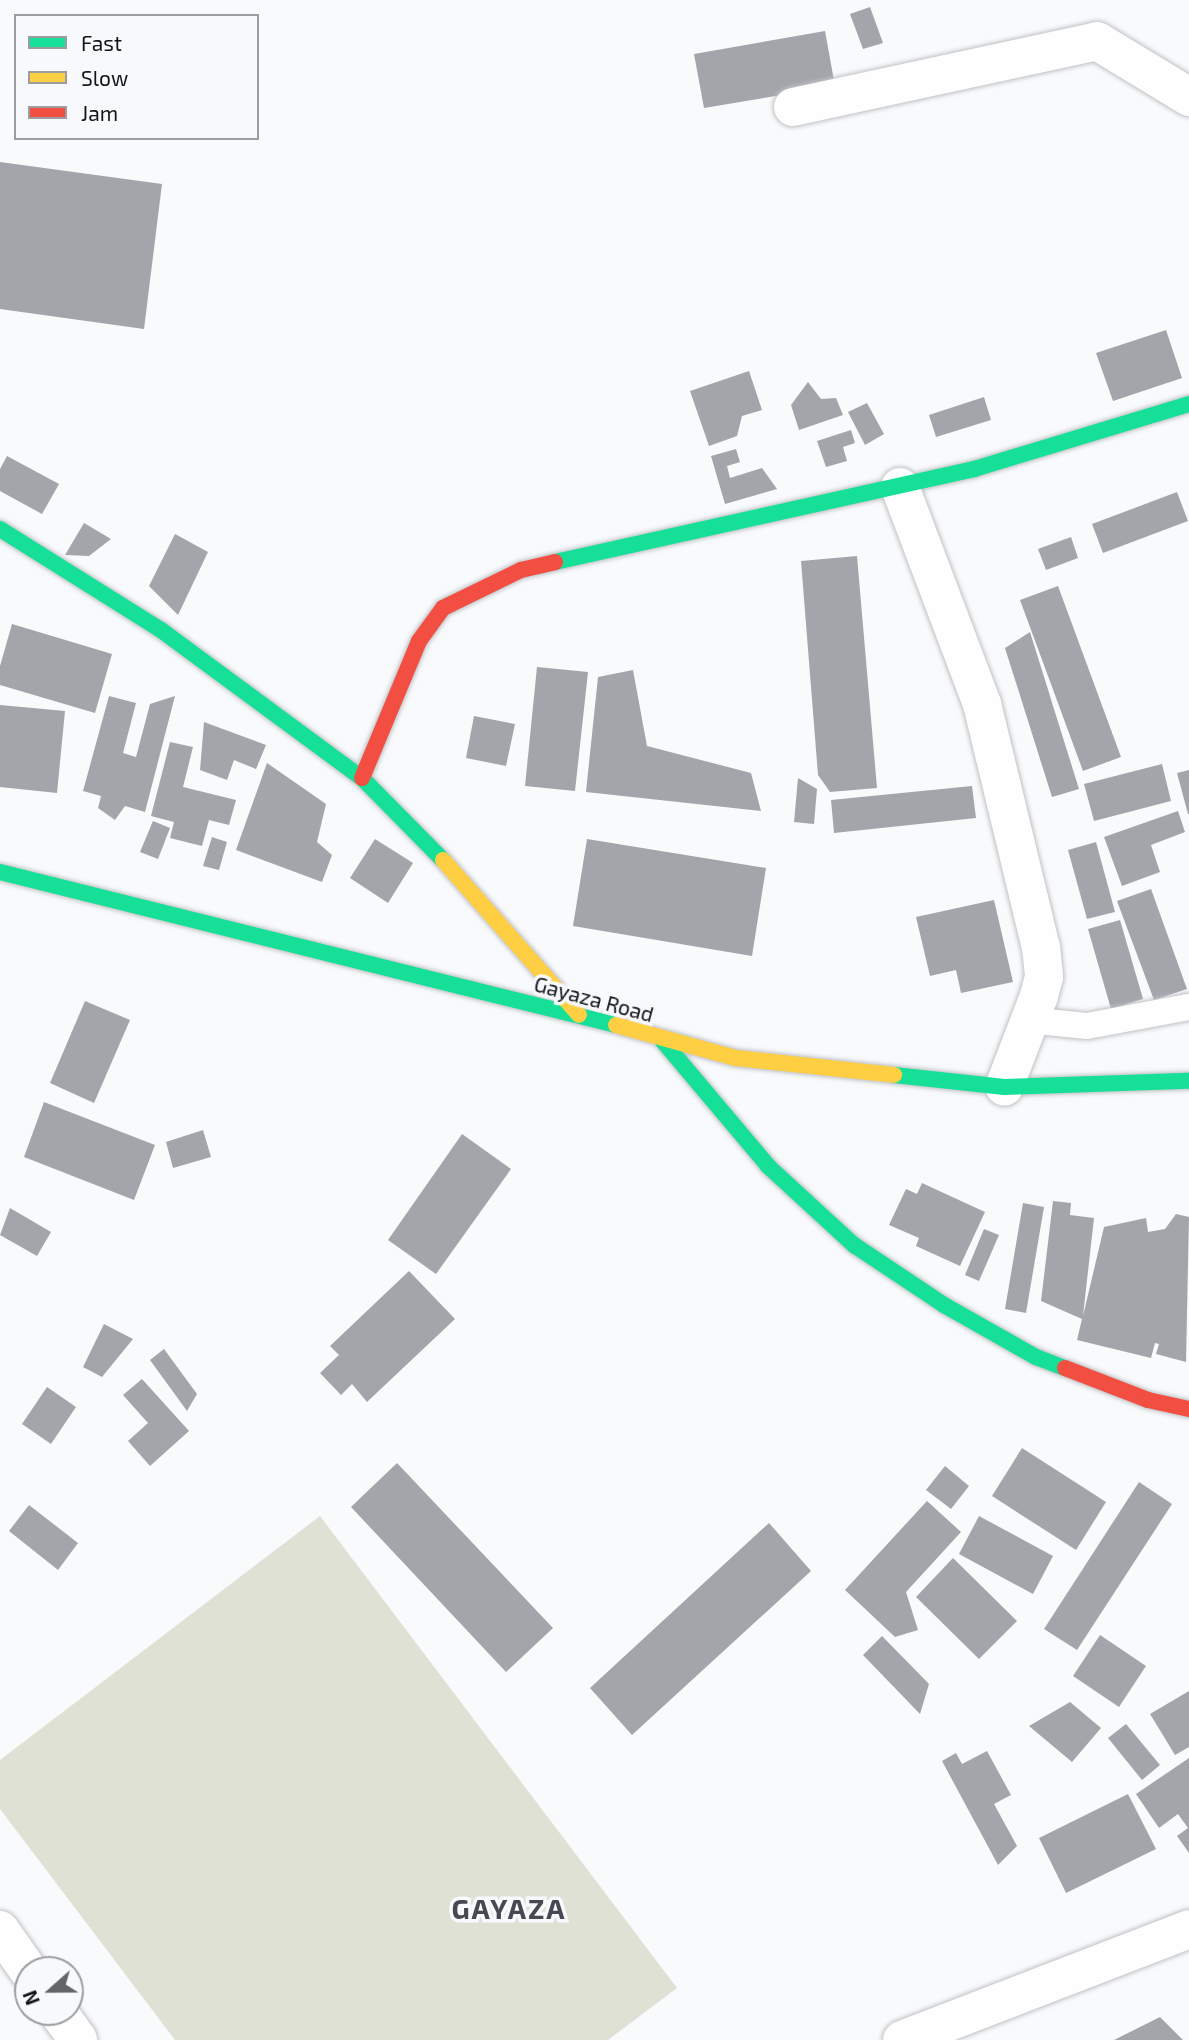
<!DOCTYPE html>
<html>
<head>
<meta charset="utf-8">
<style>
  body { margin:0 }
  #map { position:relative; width:1189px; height:2040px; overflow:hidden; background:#f8fafc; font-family:"Exo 2",sans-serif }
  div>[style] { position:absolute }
  .green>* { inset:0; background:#dee1d4 }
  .building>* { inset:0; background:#a3a5ab }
  .roads { filter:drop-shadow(0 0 2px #c0c2c5) drop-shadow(0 0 2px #c0c2c5) }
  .lane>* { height:26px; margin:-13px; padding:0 13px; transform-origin:13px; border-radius:13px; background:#fefeff }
  .street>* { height:38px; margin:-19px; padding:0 19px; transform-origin:19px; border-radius:19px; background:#fefeff }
  .fast>* { height:16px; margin:-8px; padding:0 8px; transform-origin:8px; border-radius:8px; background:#16e098 }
  .slow>* { height:16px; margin:-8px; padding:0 8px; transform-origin:8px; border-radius:8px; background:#ffcf43 }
  .jam>* { height:16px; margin:-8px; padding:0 8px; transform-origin:8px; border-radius:8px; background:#f24e42 }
  span { translate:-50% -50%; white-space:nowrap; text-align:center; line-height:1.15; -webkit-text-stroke:7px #f7f9fd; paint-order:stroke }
  .street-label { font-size:21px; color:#131417 }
  .district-label { font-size:28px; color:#464952; font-weight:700; letter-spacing:2px }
  .legend { position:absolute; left:14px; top:14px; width:245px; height:126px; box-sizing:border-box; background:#f7f9fd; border:2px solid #9c9da1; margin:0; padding:9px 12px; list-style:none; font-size:21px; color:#131417 }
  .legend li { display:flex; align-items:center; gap:14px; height:35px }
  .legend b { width:35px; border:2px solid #9c9da1 }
  .north { position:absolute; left:14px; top:1956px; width:70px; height:70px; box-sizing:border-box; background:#f7f9fd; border:2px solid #9c9da1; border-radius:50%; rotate:249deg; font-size:19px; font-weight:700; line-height:28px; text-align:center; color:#131417 }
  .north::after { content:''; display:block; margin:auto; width:24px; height:32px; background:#636467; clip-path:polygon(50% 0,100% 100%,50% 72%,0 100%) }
</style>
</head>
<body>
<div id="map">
  <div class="green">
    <div style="clip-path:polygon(320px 1516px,677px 1988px,608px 2040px,175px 2040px,0 1809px,0 1760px)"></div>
  </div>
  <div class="building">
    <div style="clip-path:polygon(870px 7px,883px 43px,863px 49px,850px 14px)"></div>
    <div style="clip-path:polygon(825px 31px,835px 86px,704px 108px,694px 54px)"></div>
    <div style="clip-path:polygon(0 162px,162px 184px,144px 329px,0 309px)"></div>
    <div style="clip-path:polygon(1166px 330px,1182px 378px,1113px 401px,1096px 353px)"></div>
    <div style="clip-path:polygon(749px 371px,762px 410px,742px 416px,737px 436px,709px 446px,690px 391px)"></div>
    <div style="clip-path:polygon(808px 382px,821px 399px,836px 398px,843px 415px,799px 430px,791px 405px)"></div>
    <div style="clip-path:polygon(984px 397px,991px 420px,936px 437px,929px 415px)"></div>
    <div style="clip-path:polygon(867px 403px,884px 434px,865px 445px,848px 412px)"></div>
    <div style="clip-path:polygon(851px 430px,855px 443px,843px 447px,847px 461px,826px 467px,817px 441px)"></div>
    <div style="clip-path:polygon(736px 449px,740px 462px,727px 466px,730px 478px,762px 468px,777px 489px,725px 504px,711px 456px)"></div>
    <div style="clip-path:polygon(7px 456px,59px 484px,42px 514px,0 491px,0 469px)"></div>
    <div style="clip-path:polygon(1177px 492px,1188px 521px,1103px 553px,1092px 524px)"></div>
    <div style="clip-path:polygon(84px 523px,111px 539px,89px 556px,65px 555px)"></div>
    <div style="clip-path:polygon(175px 534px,208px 552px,178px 615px,149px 586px)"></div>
    <div style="clip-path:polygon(1071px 537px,1078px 558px,1046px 570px,1038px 549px)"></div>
    <div style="clip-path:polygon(857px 556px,877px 788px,830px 792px,818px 775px,801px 561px)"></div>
    <div style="clip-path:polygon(1058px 586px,1121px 757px,1083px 771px,1020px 600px)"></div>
    <div style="clip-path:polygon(12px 624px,112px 654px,95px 713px,0 685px,0 666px)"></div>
    <div style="clip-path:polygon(1030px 632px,1079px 789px,1052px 797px,1005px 648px)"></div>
    <div style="clip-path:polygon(537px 667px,588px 672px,575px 791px,525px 786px)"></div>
    <div style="clip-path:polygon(633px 670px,647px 746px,751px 773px,761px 811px,586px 792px,598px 677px)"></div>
    <div style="clip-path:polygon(109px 696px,136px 703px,123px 753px,136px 757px,150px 704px,175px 696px,145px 812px,125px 806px,115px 820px,98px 808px,101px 796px,83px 791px)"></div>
    <div style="clip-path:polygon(0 705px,65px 711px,57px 793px,0 787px)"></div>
    <div style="clip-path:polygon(474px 716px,515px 724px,506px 766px,466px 758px)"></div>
    <div style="clip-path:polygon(204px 722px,266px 745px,256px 769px,234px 760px,227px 780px,200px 770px)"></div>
    <div style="clip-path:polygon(170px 742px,193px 747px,183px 787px,236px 800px,229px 825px,209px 820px,202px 846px,170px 838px,174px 822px,151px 816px)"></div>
    <div style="clip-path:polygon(267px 763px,326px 804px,317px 842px,332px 855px,322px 882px,236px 850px)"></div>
    <div style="clip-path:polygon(1162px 764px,1171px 801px,1094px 821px,1084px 784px)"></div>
    <div style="clip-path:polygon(1189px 770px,1189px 814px,1188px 814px,1177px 773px)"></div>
    <div style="clip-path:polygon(798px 778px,817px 789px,814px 824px,794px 822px)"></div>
    <div style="clip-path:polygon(972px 786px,976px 818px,834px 833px,831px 800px)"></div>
    <div style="clip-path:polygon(1178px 811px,1185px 832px,1151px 845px,1160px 872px,1122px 886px,1104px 837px)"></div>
    <div style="clip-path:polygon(153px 821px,170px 828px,158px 859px,140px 852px)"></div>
    <div style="clip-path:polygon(212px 837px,227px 842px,219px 870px,203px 866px)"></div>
    <div style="clip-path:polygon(375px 839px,413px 863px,388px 903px,350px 878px)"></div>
    <div style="clip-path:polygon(587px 839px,766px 868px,752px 956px,573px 926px)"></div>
    <div style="clip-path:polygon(1096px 842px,1115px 912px,1087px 919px,1068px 850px)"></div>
    <div style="clip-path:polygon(1151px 889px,1187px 989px,1154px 1000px,1117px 901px)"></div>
    <div style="clip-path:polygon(994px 900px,1013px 982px,961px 993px,956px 970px,930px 976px,916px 917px)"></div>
    <div style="clip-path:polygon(1120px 920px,1143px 999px,1111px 1009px,1088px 929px)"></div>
    <div style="clip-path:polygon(85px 1001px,130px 1020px,94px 1103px,50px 1083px)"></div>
    <div style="clip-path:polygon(44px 1102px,155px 1145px,134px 1200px,24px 1157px)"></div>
    <div style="clip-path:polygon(203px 1130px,211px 1157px,173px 1168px,166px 1142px)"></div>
    <div style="clip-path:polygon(462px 1134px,511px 1169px,436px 1274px,388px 1240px)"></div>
    <div style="clip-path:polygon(922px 1183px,985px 1212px,960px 1266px,916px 1246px,919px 1238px,889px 1225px,906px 1189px,917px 1194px)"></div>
    <div style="clip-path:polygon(1053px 1201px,1071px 1203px,1070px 1215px,1094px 1218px,1083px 1316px,1104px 1227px,1146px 1218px,1148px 1232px,1165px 1229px,1176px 1214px,1189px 1217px,1186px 1362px,1156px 1354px,1159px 1344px,1155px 1343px,1151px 1358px,1077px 1340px,1082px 1319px,1041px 1301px)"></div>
    <div style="clip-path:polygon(1023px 1203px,1044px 1207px,1026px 1313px,1005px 1309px)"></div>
    <div style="clip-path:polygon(10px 1208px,51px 1232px,37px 1256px,0 1235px)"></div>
    <div style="clip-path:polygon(984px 1229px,999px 1235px,979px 1281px,965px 1275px)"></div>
    <div style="clip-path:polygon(409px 1271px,455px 1319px,367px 1402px,352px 1384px,341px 1395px,320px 1373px,339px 1355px,330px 1346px)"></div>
    <div style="clip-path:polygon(104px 1324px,133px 1339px,102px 1377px,83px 1367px)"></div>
    <div style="clip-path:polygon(164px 1349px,197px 1394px,187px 1411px,150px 1360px)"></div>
    <div style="clip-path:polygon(142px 1379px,189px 1431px,150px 1466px,128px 1441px,148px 1423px,123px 1395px)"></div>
    <div style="clip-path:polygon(47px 1387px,76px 1407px,51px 1444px,22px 1424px)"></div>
    <div style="clip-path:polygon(1022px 1448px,1106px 1502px,1076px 1550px,992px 1496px)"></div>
    <div style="clip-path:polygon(397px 1463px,553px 1628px,506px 1672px,351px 1507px)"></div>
    <div style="clip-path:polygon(945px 1466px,969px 1486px,951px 1509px,926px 1490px)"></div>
    <div style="clip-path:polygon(1139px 1482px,1172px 1504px,1077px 1650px,1044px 1629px)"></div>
    <div style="clip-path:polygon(927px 1501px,961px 1532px,906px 1592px,918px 1630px,895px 1637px,845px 1590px)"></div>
    <div style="clip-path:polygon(29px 1505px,78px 1543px,58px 1570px,9px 1531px)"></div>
    <div style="clip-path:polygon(979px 1516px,1053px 1556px,1033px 1594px,959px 1554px)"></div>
    <div style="clip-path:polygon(769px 1523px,811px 1571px,632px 1735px,590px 1688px)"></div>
    <div style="clip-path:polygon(953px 1558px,1017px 1621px,979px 1659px,916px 1597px)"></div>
    <div style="clip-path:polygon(1100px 1635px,1146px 1666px,1119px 1707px,1073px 1676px)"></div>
    <div style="clip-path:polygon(882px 1636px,929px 1684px,920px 1714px,863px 1655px)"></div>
    <div style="clip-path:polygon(1189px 1691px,1189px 1747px,1175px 1755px,1150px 1714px)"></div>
    <div style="clip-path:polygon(1070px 1702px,1101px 1728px,1072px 1762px,1029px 1726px)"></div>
    <div style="clip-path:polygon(1126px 1724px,1160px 1765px,1142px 1780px,1108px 1738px)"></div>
    <div style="clip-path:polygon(987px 1751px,1011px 1795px,994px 1804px,1017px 1846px,998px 1865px,942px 1761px,956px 1753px,962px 1764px)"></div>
    <div style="clip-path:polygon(1189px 1758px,1189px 1853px,1177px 1836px,1188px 1828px,1178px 1814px,1159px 1828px,1136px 1794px)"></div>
    <div style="clip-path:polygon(1128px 1794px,1156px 1849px,1066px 1893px,1039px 1838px)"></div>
    <div style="clip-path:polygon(1160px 2017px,1183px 2040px,1114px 2040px)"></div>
  </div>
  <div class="roads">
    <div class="lane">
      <div style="left:1027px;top:1020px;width:60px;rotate:5.7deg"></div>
      <div style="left:1087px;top:1026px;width:104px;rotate:-10.6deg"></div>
    </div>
    <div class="street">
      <div style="left:793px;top:107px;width:311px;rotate:-12.2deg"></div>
      <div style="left:1097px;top:41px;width:108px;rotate:31.3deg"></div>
      <div style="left:900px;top:487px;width:232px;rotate:69.3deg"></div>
      <div style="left:982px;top:704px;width:250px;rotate:76.4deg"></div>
      <div style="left:1041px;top:947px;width:30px;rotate:84deg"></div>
      <div style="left:1044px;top:977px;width:20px;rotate:105deg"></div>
      <div style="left:1039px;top:996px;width:97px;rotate:111deg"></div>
      <div style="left:0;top:1930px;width:49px;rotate:55deg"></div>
      <div style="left:58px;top:2012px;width:34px;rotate:54deg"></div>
      <div style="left:902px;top:2040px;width:308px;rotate:-21.1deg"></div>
    </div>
    <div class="fast">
      <div style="left:0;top:529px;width:190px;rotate:32.1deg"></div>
      <div style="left:161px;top:630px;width:250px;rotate:36.4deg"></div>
      <div style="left:362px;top:778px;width:115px;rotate:45.4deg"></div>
      <div style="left:555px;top:562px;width:429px;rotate:-12.5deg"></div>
      <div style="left:974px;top:469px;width:225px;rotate:-16.8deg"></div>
      <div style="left:0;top:872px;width:635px;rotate:13.95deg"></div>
      <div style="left:662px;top:1040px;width:165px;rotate:49.9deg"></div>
      <div style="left:768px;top:1166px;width:117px;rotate:42.6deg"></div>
      <div style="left:854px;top:1245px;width:108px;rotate:33.7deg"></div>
      <div style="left:944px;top:1305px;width:106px;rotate:29.5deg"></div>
      <div style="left:1036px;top:1357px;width:31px;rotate:21deg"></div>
      <div style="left:894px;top:1075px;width:111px;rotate:6.2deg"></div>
      <div style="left:1004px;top:1087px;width:185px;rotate:-1.9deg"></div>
    </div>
    <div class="slow">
      <div style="left:443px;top:860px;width:206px;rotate:48.7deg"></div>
      <div style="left:616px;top:1025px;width:124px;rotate:15.4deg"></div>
      <div style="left:736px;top:1058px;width:159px;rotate:6.1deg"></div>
    </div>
    <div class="jam">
      <div style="left:362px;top:778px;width:148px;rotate:-67.4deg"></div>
      <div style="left:419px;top:641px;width:41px;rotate:-54deg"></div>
      <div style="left:443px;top:608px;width:87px;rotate:-26deg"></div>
      <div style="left:521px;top:570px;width:35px;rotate:-13deg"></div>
      <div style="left:1065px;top:1368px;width:89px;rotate:21.1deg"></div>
      <div style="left:1148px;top:1400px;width:42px;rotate:12.4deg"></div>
    </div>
  </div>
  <div class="street-label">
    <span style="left:594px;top:999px;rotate:15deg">Gayaza Road</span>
  </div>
  <div class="district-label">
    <span style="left:509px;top:1908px">GAYAZA</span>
  </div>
  <ul class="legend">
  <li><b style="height:9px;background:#16e098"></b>Fast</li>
  <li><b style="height:9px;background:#ffcf43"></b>Slow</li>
  <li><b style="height:9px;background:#f24e42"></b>Jam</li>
  </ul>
  <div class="north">N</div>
</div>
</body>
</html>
